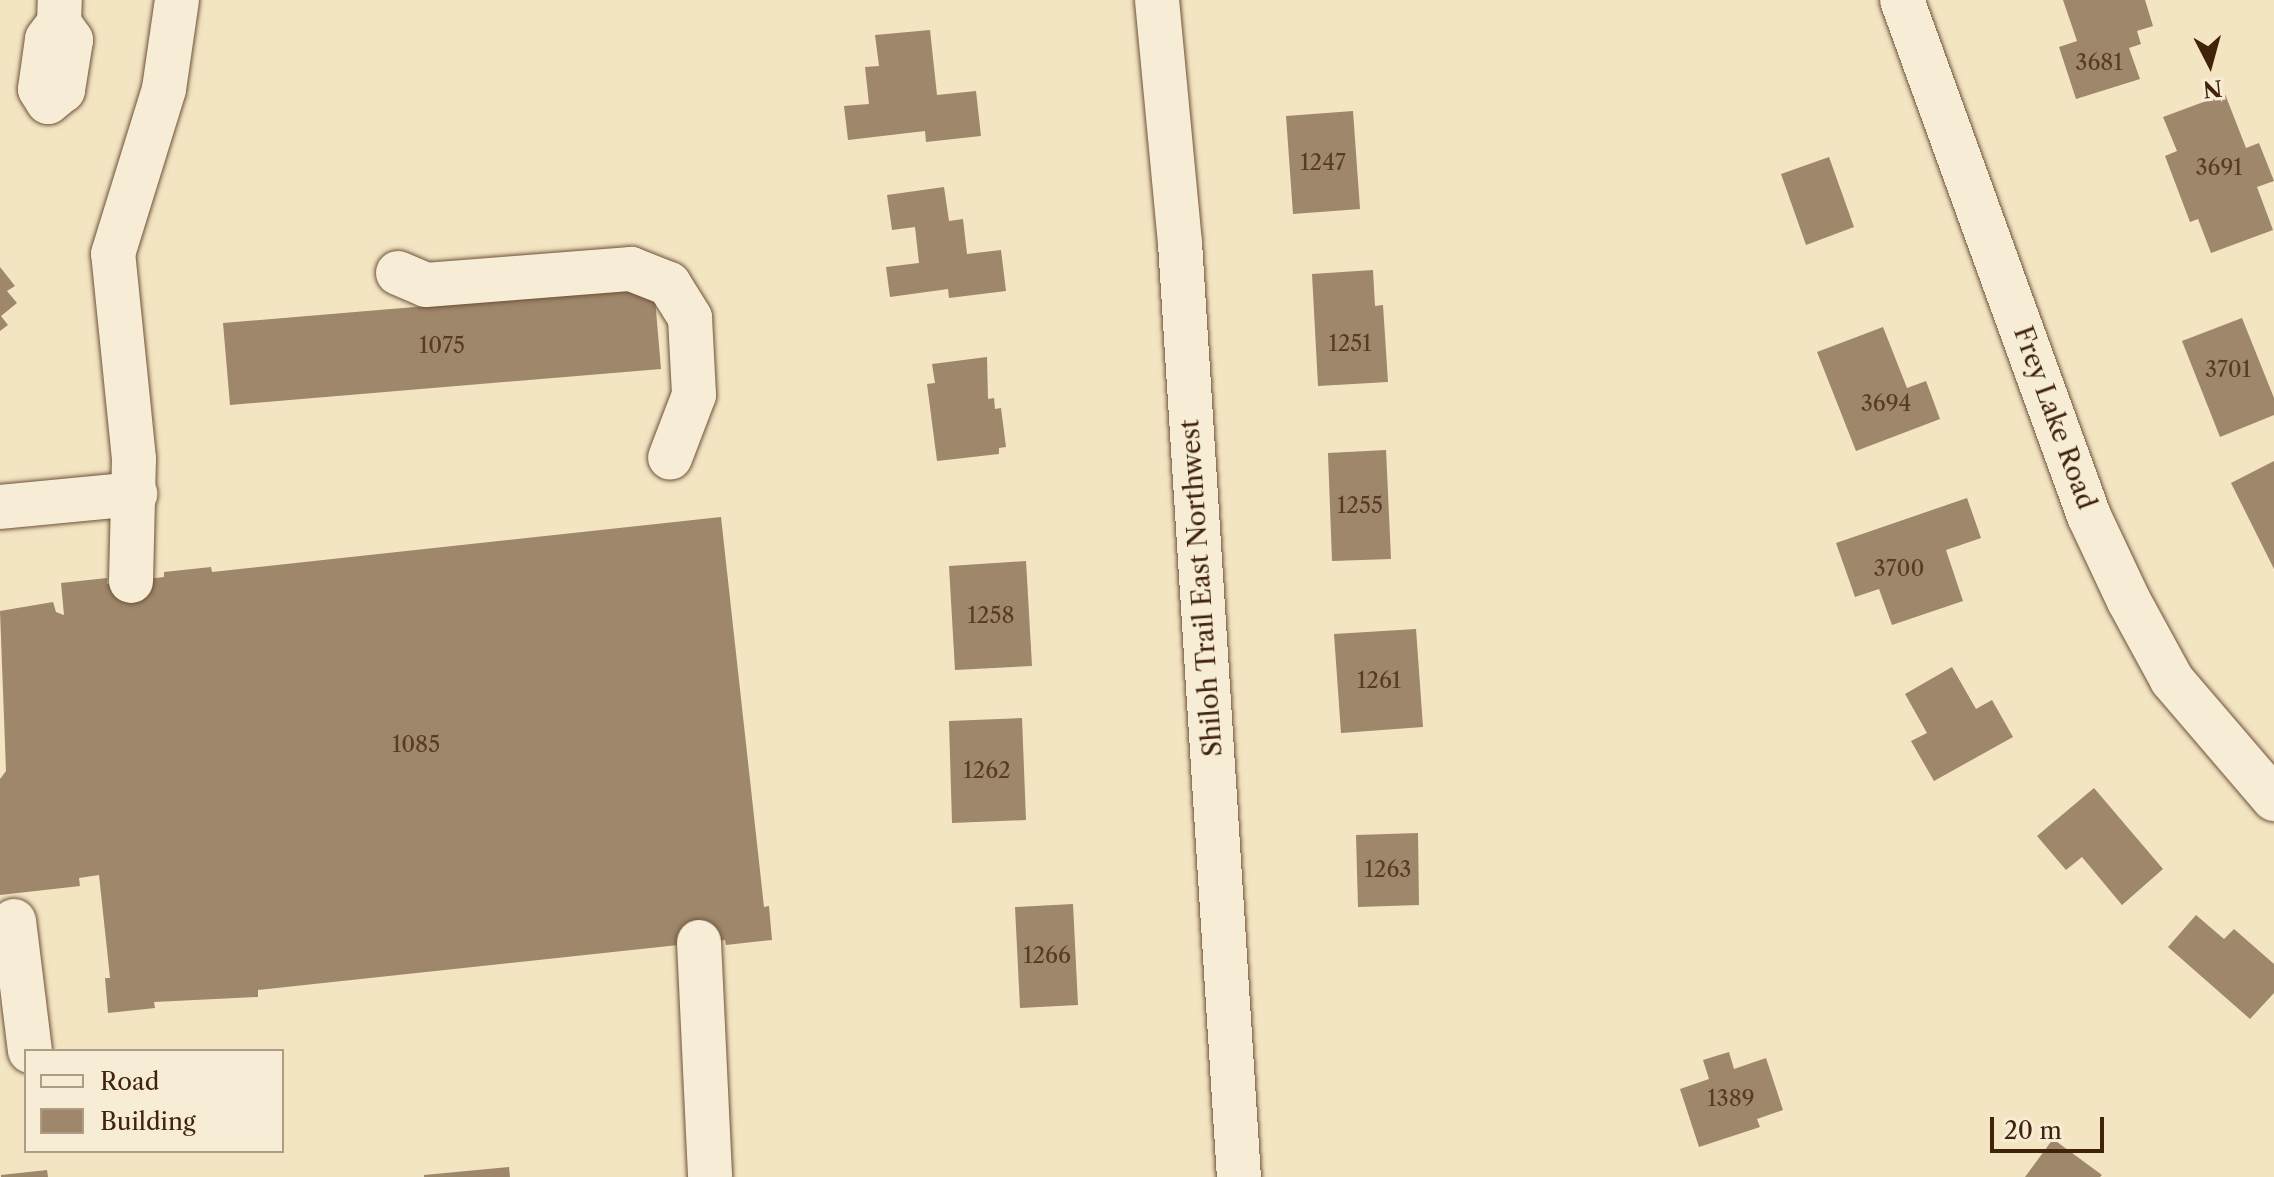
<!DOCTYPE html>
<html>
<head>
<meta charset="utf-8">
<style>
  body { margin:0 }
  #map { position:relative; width:2274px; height:1177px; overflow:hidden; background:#f3e4c2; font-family:"Libre Caslon Text",serif }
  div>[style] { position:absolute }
  .building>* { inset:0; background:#9e876a }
  .roads { filter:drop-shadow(0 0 2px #6e5239) drop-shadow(0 0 2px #6e5239) }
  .minor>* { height:44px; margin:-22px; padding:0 22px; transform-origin:22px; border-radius:22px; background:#f7edd7 }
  span { translate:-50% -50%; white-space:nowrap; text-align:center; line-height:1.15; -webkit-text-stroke:7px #f7edd7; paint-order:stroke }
  .number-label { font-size:22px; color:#583b23 }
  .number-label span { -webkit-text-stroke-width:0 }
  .street-label { font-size:26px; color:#41220b }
  .legend { position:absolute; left:24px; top:1049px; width:260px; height:104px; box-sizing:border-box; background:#f7edd7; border:2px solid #ae9c85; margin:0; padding:10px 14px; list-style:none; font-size:24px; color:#41220b }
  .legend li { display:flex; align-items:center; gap:16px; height:40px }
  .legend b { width:40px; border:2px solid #ae9c85 }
  .north { position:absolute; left:2170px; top:24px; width:80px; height:80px; -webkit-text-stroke:6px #f7edd7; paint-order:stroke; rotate:174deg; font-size:22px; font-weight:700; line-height:32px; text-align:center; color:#41220b }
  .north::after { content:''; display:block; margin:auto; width:28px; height:36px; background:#41220b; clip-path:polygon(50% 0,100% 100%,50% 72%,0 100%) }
  .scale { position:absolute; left:1990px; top:1117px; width:114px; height:36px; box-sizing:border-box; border:4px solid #41220b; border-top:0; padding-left:10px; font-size:24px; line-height:28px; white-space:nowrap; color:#41220b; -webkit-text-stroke:6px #f7edd7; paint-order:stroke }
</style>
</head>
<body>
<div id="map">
  <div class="building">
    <div style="clip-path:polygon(2063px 0,2145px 0,2153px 26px,2137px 31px,2141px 44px,2129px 48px,2140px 79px,2076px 99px,2059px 47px,2077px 41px)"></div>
    <div style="clip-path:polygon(930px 30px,937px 95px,976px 91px,981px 136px,926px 142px,925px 131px,848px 140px,844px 106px,869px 104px,865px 67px,879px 66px,875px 35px)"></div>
    <div style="clip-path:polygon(2225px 94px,2246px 148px,2259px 143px,2274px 181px,2257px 187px,2273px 230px,2211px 253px,2198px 219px,2190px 222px,2165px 156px,2177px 151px,2163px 117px)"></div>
    <div style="clip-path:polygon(1353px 111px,1360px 209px,1293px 214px,1286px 116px)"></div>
    <div style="clip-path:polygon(1829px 157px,1854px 227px,1806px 245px,1781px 174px)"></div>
    <div style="clip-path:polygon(944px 187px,949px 221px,963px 219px,967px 254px,1001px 250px,1006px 291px,949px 298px,948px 289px,890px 297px,886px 267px,919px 263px,915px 227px,892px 230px,887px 195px)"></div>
    <div style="clip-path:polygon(0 267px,15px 286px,7px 291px,17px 303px,1px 316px,8px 325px,0 331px)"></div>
    <div style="clip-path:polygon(1373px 270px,1375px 306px,1383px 305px,1388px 382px,1318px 386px,1312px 274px)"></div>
    <div style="clip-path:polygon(654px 287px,661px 369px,230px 405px,223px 323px)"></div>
    <div style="clip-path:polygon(2242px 318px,2274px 398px,2274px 415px,2220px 437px,2182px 341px)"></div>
    <div style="clip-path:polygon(1883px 327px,1907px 388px,1926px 381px,1940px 419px,1856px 451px,1817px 352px)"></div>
    <div style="clip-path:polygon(987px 357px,988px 399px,994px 398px,995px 409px,1001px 408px,1006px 447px,999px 448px,999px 454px,937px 461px,927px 384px,935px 383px,932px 364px)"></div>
    <div style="clip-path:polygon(1386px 450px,1391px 559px,1332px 561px,1328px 453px)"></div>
    <div style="clip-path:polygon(2274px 461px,2274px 569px,2231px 483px)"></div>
    <div style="clip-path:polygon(1967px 498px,1981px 538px,1946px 550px,1963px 601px,1892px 625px,1879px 589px,1855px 597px,1836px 543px)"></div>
    <div style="clip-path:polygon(721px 517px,764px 907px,769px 906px,772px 940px,726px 945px,725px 940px,258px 990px,258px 997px,154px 1002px,155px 1008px,108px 1013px,105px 978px,110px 978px,99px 875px,79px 878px,80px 886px,0 895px,0 779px,6px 771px,0 611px,53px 602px,56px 612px,64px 615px,61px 583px,107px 578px,107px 584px,164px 577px,164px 572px,211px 567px,212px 572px)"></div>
    <div style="clip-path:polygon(1026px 561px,1032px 666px,955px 670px,949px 566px)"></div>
    <div style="clip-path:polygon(1416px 629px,1423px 727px,1341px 733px,1334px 634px)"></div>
    <div style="clip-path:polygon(1952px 667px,1976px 709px,1992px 700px,2013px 737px,1934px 781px,1911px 741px,1927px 733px,1905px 694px)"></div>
    <div style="clip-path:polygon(1022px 718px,1026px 820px,952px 823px,949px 721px)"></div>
    <div style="clip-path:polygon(2094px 788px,2163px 869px,2122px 905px,2082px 857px,2066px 870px,2037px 836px)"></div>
    <div style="clip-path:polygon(1418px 833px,1419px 905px,1358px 907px,1356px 835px)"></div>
    <div style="clip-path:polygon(1073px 904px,1078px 1005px,1020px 1008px,1015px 907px)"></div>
    <div style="clip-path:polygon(2196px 915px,2224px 939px,2234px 929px,2274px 964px,2274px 993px,2250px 1019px,2168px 947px)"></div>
    <div style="clip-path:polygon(1729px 1052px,1734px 1069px,1766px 1058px,1783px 1110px,1757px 1119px,1760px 1127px,1699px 1147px,1680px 1089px,1709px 1079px,1703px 1060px)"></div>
    <div style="clip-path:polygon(2053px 1139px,2102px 1175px,2100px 1177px,2025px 1177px)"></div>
    <div style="clip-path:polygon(509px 1167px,510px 1177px,424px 1177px,424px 1175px)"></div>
    <div style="clip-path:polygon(47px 1170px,48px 1177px,1px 1177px,1px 1175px)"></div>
  </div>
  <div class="roads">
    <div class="minor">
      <div style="left:1157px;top:0;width:244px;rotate:84.6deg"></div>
      <div style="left:1180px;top:243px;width:936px;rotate:86.39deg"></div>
      <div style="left:1902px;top:0;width:549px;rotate:70.08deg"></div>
      <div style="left:2089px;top:516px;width:94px;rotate:64.8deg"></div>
      <div style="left:2129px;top:601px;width:90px;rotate:61.4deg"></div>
      <div style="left:2172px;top:680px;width:157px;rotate:49.4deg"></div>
      <div style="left:59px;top:23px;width:21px;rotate:55deg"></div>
      <div style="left:71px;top:40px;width:51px;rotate:99.1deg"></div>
      <div style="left:63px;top:90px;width:19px;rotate:141deg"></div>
      <div style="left:48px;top:102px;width:15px;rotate:-122deg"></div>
      <div style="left:40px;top:89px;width:50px;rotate:-82deg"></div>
      <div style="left:47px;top:39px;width:20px;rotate:-53deg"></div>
      <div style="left:59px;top:23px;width:23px;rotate:-88deg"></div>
      <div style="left:398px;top:273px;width:30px;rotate:23deg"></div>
      <div style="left:426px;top:285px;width:206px;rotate:-4.5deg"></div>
      <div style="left:631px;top:269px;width:41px;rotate:21.5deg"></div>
      <div style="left:669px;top:284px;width:40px;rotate:58deg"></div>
      <div style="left:690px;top:318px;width:77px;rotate:87deg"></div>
      <div style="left:694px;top:395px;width:67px;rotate:110.9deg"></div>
      <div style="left:0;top:507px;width:136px;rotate:-5.5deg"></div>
      <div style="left:131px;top:581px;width:122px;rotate:-88.6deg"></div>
      <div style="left:134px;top:459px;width:206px;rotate:-95.8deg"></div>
      <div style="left:113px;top:254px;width:173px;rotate:-72.8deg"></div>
      <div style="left:164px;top:89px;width:90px;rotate:-81.7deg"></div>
      <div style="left:14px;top:921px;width:131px;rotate:83deg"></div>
      <div style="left:699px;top:942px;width:235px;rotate:87.3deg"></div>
    </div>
  </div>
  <div class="number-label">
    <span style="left:2099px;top:63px">3681</span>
    <span style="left:1323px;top:163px">1247</span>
    <span style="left:2219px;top:168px">3691</span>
    <span style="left:1350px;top:344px">1251</span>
    <span style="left:442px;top:346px">1075</span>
    <span style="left:2228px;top:370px">3701</span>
    <span style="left:1886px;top:404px">3694</span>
    <span style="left:1360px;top:506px">1255</span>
    <span style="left:1899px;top:569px">3700</span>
    <span style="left:991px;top:616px">1258</span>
    <span style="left:1379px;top:681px">1261</span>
    <span style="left:416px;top:745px">1085</span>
    <span style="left:987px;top:771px">1262</span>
    <span style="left:1388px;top:870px">1263</span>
    <span style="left:1047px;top:956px">1266</span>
    <span style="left:1731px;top:1099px">1389</span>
  </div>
  <div class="street-label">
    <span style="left:2054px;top:418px;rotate:70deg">Frey Lake Road</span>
    <span style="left:1202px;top:588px;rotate:-94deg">Shiloh Trail East Northwest</span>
  </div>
  <ul class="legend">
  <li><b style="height:10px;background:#f7edd7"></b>Road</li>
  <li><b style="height:22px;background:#9e876a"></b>Building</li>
  </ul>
  <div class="north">N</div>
  <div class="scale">20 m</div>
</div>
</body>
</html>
